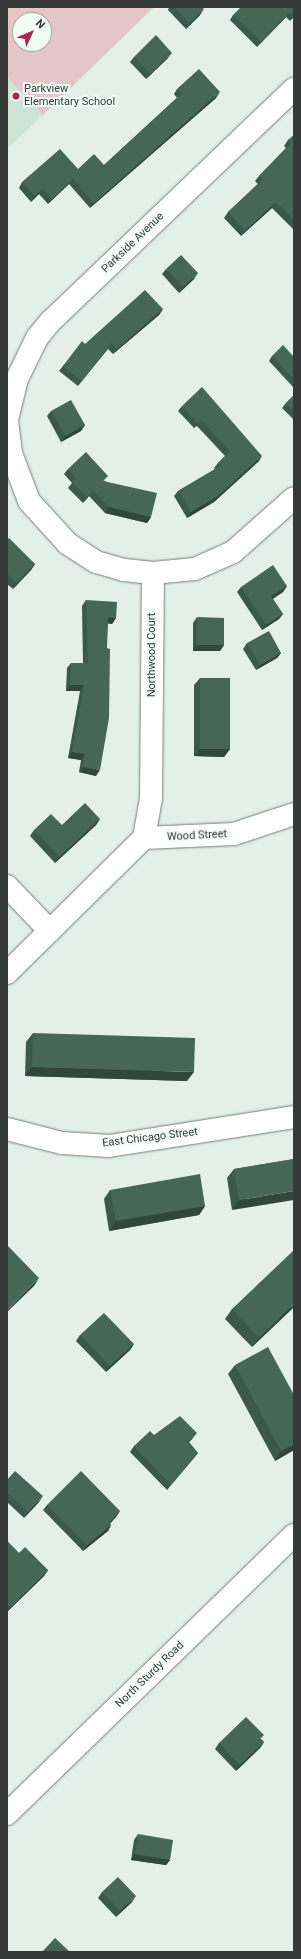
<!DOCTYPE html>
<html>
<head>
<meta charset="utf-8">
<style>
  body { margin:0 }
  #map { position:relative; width:301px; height:1959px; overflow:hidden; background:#e3f0e9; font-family:Roboto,sans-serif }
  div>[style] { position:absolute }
  .built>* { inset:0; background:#cfe3d9 }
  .green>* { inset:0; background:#e4c6c9 }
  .roads { filter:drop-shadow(0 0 1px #737e78) drop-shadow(0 0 1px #737e78) }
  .minor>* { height:22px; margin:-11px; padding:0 11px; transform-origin:11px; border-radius:11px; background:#fff }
  .tertiary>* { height:22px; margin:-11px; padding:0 11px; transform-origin:11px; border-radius:11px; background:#fff }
  .wall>* { inset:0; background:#3c584c }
  .shaded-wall>* { inset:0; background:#31473e }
  .building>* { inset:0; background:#466658 }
  .dots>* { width:11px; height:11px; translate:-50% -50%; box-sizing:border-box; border:2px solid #f0fdf7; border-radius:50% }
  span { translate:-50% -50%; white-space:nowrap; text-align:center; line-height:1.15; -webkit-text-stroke:4px #f0fdf7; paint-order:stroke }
  .poi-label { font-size:11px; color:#353937 }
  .left { translate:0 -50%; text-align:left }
  .street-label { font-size:11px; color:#353937 }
  .frame { position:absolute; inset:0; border:8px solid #353937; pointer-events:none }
  .north { position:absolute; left:12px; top:12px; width:40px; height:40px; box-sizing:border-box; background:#f0fdf7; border:1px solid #a5afaa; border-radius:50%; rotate:46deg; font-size:11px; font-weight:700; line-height:16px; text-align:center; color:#353937 }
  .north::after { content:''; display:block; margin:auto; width:14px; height:18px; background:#b4234d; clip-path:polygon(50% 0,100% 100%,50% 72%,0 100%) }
</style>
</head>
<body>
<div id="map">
  <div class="built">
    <div style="clip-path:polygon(7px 77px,43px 115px,7px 149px)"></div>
  </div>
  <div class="green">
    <div style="clip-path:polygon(evenodd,7px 7px,154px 7px,43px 115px,7px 77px,7px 7px,20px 20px,44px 20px,44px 44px,20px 44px,20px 20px)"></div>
  </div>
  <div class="roads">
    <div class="minor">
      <div style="left:153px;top:573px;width:42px;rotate:-5.4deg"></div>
      <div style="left:195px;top:569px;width:42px;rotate:-24.1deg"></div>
      <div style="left:233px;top:552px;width:81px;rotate:-41.5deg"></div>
      <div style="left:144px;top:838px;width:90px;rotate:-2.5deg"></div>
      <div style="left:234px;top:834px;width:63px;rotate:-18.4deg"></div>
      <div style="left:7px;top:886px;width:62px;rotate:46.3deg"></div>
      <div style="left:7px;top:973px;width:192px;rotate:-44.6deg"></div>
      <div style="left:144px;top:838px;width:40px;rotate:-80deg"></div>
      <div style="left:151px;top:799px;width:226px;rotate:-89.5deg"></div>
      <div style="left:153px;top:573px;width:29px;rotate:-174deg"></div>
      <div style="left:124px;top:570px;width:29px;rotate:-164deg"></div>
      <div style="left:96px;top:562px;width:33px;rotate:-147deg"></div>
      <div style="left:68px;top:544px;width:58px;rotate:-132.2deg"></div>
      <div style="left:29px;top:501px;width:51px;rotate:-110.6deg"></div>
      <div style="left:11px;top:453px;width:33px;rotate:-97deg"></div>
      <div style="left:7px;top:420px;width:42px;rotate:-76.3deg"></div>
      <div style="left:17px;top:379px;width:46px;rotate:-64deg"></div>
      <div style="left:37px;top:338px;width:22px;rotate:-51deg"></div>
      <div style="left:51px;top:321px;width:336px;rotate:-43.7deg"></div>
      <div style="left:7px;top:1129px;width:57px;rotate:14.3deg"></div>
      <div style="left:62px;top:1143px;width:47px;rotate:3.7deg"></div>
      <div style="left:109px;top:1146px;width:187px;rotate:-8.9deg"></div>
    </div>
    <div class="tertiary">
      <div style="left:7px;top:1814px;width:400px;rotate:-44.2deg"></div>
    </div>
  </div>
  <div class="wall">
    <div style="clip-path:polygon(169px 7px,202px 7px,200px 15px,186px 29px,168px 10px)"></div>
    <div style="clip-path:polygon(294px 7px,294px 17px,290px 21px,286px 17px,257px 47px,230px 20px,233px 15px)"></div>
    <div style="clip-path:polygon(134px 57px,168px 58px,146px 79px,130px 62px)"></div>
    <div style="clip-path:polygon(177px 89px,216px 98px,90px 208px,69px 184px,48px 204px,39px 194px,31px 202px,19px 188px,22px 182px,78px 169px,104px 165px,177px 98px,174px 94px)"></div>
    <div style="clip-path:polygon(294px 135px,294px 230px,272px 208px,241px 236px,224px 218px,228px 212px,258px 184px,255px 181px,259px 176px,286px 148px,284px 146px,288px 140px)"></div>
    <div style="clip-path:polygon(166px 269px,194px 279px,179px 293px,162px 274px)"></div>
    <div style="clip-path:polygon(163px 309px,159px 315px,113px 354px,108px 349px,78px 386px,59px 371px,63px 366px,85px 344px)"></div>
    <div style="clip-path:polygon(272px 356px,294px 357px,294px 388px,269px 361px)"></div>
    <div style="clip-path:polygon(294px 395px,294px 420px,282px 408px,286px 403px)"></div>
    <div style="clip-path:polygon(182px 406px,259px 461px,214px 502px,187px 518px,174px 496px,178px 491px,215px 469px,214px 468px,218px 463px,225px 456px,197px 426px,194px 428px,178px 411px)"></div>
    <div style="clip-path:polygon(51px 411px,85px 425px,81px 431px,61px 442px,47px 416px)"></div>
    <div style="clip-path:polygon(68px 469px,105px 481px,151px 517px,147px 523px,105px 513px,89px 496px,83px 503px,68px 488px,72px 483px,64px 474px)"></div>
    <div style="clip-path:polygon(7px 540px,35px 564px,31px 570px,13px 589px,7px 584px)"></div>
    <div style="clip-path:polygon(287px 586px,283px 592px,273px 599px,283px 614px,279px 619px,262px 630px,237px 592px,241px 587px)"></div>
    <div style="clip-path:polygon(86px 600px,116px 618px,112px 624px,108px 623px,96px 776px,79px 772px,81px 760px,68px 758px,80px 691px,66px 691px,67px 668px,71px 663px,83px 663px,82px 606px)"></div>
    <div style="clip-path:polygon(197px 617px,224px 645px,220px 651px,193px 651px,193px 623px)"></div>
    <div style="clip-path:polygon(247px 643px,281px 653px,277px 658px,256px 670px,243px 649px)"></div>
    <div style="clip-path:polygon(200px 678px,230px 749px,224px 757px,194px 756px,194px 685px)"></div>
    <div style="clip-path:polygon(100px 819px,96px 825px,55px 863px,30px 836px,34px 830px,62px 825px)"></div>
    <div style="clip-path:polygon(33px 1033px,187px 1081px,25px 1076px,26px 1042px)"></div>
    <div style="clip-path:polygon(294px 1159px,232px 1210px,227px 1178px,234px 1169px)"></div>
    <div style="clip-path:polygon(110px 1190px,205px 1206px,199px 1215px,109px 1231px,104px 1199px)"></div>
    <div style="clip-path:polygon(294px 1307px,252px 1347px,225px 1319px,232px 1309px)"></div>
    <div style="clip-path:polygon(80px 1335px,134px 1344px,130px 1350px,106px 1372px,76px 1341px)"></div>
    <div style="clip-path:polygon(235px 1365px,294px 1450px,275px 1461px,228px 1374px)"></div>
    <div style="clip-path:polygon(154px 1435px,193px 1438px,189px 1442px,198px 1453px,194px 1458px,167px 1490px,130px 1452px,134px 1446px)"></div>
    <div style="clip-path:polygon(7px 1480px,39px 1502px,24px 1518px,7px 1502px)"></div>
    <div style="clip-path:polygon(47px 1505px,120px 1511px,116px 1517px,110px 1524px,111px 1525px,108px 1531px,83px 1551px,43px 1510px)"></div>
    <div style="clip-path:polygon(7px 1541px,19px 1553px,48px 1570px,44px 1576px,7px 1612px)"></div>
    <div style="clip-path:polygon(261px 1739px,264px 1742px,260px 1748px,236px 1771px,215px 1749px,219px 1743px)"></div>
    <div style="clip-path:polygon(138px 1834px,170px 1860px,166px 1865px,131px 1860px,134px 1840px)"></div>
    <div style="clip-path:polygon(102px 1892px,132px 1902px,116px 1917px,98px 1898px)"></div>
  </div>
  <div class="shaded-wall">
    <div style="clip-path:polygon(204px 9px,200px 15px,186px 29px,190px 23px)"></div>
    <div style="clip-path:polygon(290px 12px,286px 17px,257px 47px,261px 42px)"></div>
    <div style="clip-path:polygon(172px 53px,168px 58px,146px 79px,150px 74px)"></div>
    <div style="clip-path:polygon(220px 92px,216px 98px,90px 208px,94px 203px)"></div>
    <div style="clip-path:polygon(73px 179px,69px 184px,48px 204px,52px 199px)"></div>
    <div style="clip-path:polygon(43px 189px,39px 194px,31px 202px,35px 196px)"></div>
    <div style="clip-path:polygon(276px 202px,272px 208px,241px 236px,245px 231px)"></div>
    <div style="clip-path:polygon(198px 273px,194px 279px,179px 293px,183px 287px)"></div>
    <div style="clip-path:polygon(163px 309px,159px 315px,113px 354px,117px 349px)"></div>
    <div style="clip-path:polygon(85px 425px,81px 431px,61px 442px,65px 436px)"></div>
    <div style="clip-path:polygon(262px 456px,259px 461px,214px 502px,187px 518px,191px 512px)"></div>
    <div style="clip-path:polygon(93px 491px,89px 496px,83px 503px,87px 497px)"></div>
    <div style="clip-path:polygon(109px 507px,151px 517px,147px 523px,105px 513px)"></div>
    <div style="clip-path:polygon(35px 564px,31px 570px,13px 589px,17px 583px)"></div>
    <div style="clip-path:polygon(287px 586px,283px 592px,267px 602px,271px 596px)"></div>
    <div style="clip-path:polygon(283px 614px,279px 619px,262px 630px,266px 625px)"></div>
    <div style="clip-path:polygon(108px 617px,116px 618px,112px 624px,105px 623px)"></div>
    <div style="clip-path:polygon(197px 645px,224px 645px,220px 651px,193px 651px)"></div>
    <div style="clip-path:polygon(281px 653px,277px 658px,256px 670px,260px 665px)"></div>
    <div style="clip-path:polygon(70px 685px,84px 685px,80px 691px,66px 691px)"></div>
    <div style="clip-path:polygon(200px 749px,230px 749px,224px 757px,194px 756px)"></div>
    <div style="clip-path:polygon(72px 752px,85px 754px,81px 760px,68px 758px)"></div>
    <div style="clip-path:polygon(83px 767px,100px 770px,96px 776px,79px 772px)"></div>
    <div style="clip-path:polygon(100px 819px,96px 825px,55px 863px,59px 857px)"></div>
    <div style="clip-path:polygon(32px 1067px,194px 1072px,187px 1081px,25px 1076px)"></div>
    <div style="clip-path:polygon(294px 1191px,294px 1200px,232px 1210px,239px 1200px)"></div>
    <div style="clip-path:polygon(205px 1206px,199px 1215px,109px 1231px,116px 1221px)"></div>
    <div style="clip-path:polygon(39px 1278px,34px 1286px,7px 1312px,7px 1310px)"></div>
    <div style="clip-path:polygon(294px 1304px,294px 1307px,252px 1347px,259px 1338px)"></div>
    <div style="clip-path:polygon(134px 1344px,130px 1350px,106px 1372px,110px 1366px)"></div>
    <div style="clip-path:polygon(197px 1433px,193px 1438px,184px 1447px,188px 1442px)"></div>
    <div style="clip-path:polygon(294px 1444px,294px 1450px,275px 1461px,281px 1451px)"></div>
    <div style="clip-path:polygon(43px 1496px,39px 1502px,24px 1518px,28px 1512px)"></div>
    <div style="clip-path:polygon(120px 1511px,116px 1517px,105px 1528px,109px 1523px)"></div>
    <div style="clip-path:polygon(111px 1525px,108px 1531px,83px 1551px,87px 1545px)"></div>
    <div style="clip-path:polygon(48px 1570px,44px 1576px,7px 1612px,11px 1607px)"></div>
    <div style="clip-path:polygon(264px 1742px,260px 1748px,236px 1771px,240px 1765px)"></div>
    <div style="clip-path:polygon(135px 1854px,170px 1860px,166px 1865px,131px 1860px)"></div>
    <div style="clip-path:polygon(136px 1896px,132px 1902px,116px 1917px,120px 1911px)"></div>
  </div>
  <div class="building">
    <div style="clip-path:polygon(174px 7px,202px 7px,204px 9px,190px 23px)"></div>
    <div style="clip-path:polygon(241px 7px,294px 7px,294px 15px,290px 12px,261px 42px,233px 15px)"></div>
    <div style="clip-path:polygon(156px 35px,172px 53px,150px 74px,134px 57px)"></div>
    <div style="clip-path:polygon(199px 69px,220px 92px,94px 203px,73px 179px,52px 199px,43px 189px,35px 196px,22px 182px,60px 149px,78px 169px,94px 154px,104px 165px,182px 93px,177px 89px)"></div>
    <div style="clip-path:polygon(294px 135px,294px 220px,276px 202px,245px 231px,228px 212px,263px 179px,259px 176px,291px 143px,288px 140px)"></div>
    <div style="clip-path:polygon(181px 255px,198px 273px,183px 287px,166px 269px)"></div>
    <div style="clip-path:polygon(145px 290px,163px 309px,117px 349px,111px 343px,82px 381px,63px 366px,82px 341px,85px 344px)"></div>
    <div style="clip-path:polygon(283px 345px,294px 357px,294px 379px,272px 356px)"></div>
    <div style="clip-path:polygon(202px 387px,262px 456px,218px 496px,191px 512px,178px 491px,221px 466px,218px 463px,230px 451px,201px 420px,198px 423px,182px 406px)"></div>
    <div style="clip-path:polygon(294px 395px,294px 411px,286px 403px)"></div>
    <div style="clip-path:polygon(71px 400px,85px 425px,65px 436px,51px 411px)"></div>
    <div style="clip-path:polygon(86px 452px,108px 476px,103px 481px,157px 493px,151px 517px,109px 507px,93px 491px,87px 497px,72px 482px,76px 478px,68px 469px)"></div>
    <div style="clip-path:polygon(9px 538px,35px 564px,17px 583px,7px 574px,7px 540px)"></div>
    <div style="clip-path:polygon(273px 565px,287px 586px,271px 596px,283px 614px,266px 625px,241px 587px)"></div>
    <div style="clip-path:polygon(86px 600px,117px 602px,116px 618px,108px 617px,107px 648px,110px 649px,109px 718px,100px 770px,83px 767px,85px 754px,72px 752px,84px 685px,70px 685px,71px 663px,88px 663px)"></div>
    <div style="clip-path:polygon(197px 617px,224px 618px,224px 645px,197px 645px)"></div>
    <div style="clip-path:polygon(269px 631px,281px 653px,260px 665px,247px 643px)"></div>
    <div style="clip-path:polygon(200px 678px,230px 678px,230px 749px,200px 749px)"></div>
    <div style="clip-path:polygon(85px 803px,100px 819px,59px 857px,34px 830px,51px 814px,62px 825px)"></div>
    <div style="clip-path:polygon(33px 1033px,195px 1038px,194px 1072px,32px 1067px)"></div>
    <div style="clip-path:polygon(294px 1159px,294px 1191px,239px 1200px,234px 1169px)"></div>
    <div style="clip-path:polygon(200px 1174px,205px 1206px,116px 1221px,110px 1190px)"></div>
    <div style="clip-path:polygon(7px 1245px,39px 1278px,7px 1310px)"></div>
    <div style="clip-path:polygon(294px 1250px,294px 1304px,259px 1338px,232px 1309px)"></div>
    <div style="clip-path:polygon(104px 1313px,134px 1344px,110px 1366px,80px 1335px)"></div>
    <div style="clip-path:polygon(268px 1347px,294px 1395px,294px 1444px,281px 1451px,235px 1365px)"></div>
    <div style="clip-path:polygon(180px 1416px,197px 1433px,188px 1442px,198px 1453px,171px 1485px,134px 1446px,150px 1431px,154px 1435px)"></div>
    <div style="clip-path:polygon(15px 1471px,43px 1496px,28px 1512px,7px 1493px,7px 1480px)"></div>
    <div style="clip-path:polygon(81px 1471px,120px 1511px,109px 1523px,111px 1525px,87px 1545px,47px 1505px)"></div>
    <div style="clip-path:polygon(7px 1541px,19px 1553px,25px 1547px,48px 1570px,11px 1607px,7px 1603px)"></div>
    <div style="clip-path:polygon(246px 1717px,264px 1735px,260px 1739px,264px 1742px,240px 1765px,219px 1743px)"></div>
    <div style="clip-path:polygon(138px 1834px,173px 1840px,170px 1860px,135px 1854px)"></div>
    <div style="clip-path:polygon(118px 1877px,136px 1896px,120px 1911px,102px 1892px)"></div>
    <div style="clip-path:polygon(55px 1938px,70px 1952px,42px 1952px)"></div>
  </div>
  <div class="dots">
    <div style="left:16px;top:96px;background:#b4234d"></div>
  </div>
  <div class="poi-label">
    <span class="left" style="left:24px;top:96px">Parkview<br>Elementary School</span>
  </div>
  <div class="street-label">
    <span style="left:133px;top:243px;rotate:-44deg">Parkside Avenue</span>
    <span style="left:152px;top:655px;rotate:-90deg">Northwood Court</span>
    <span style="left:197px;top:836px;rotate:-3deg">Wood Street</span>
    <span style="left:150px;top:1138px;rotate:-7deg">East Chicago Street</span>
    <span style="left:150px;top:1675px;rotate:-44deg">North Sturdy Road</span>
  </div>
  <div class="frame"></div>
  <div class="north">N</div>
</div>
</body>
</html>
